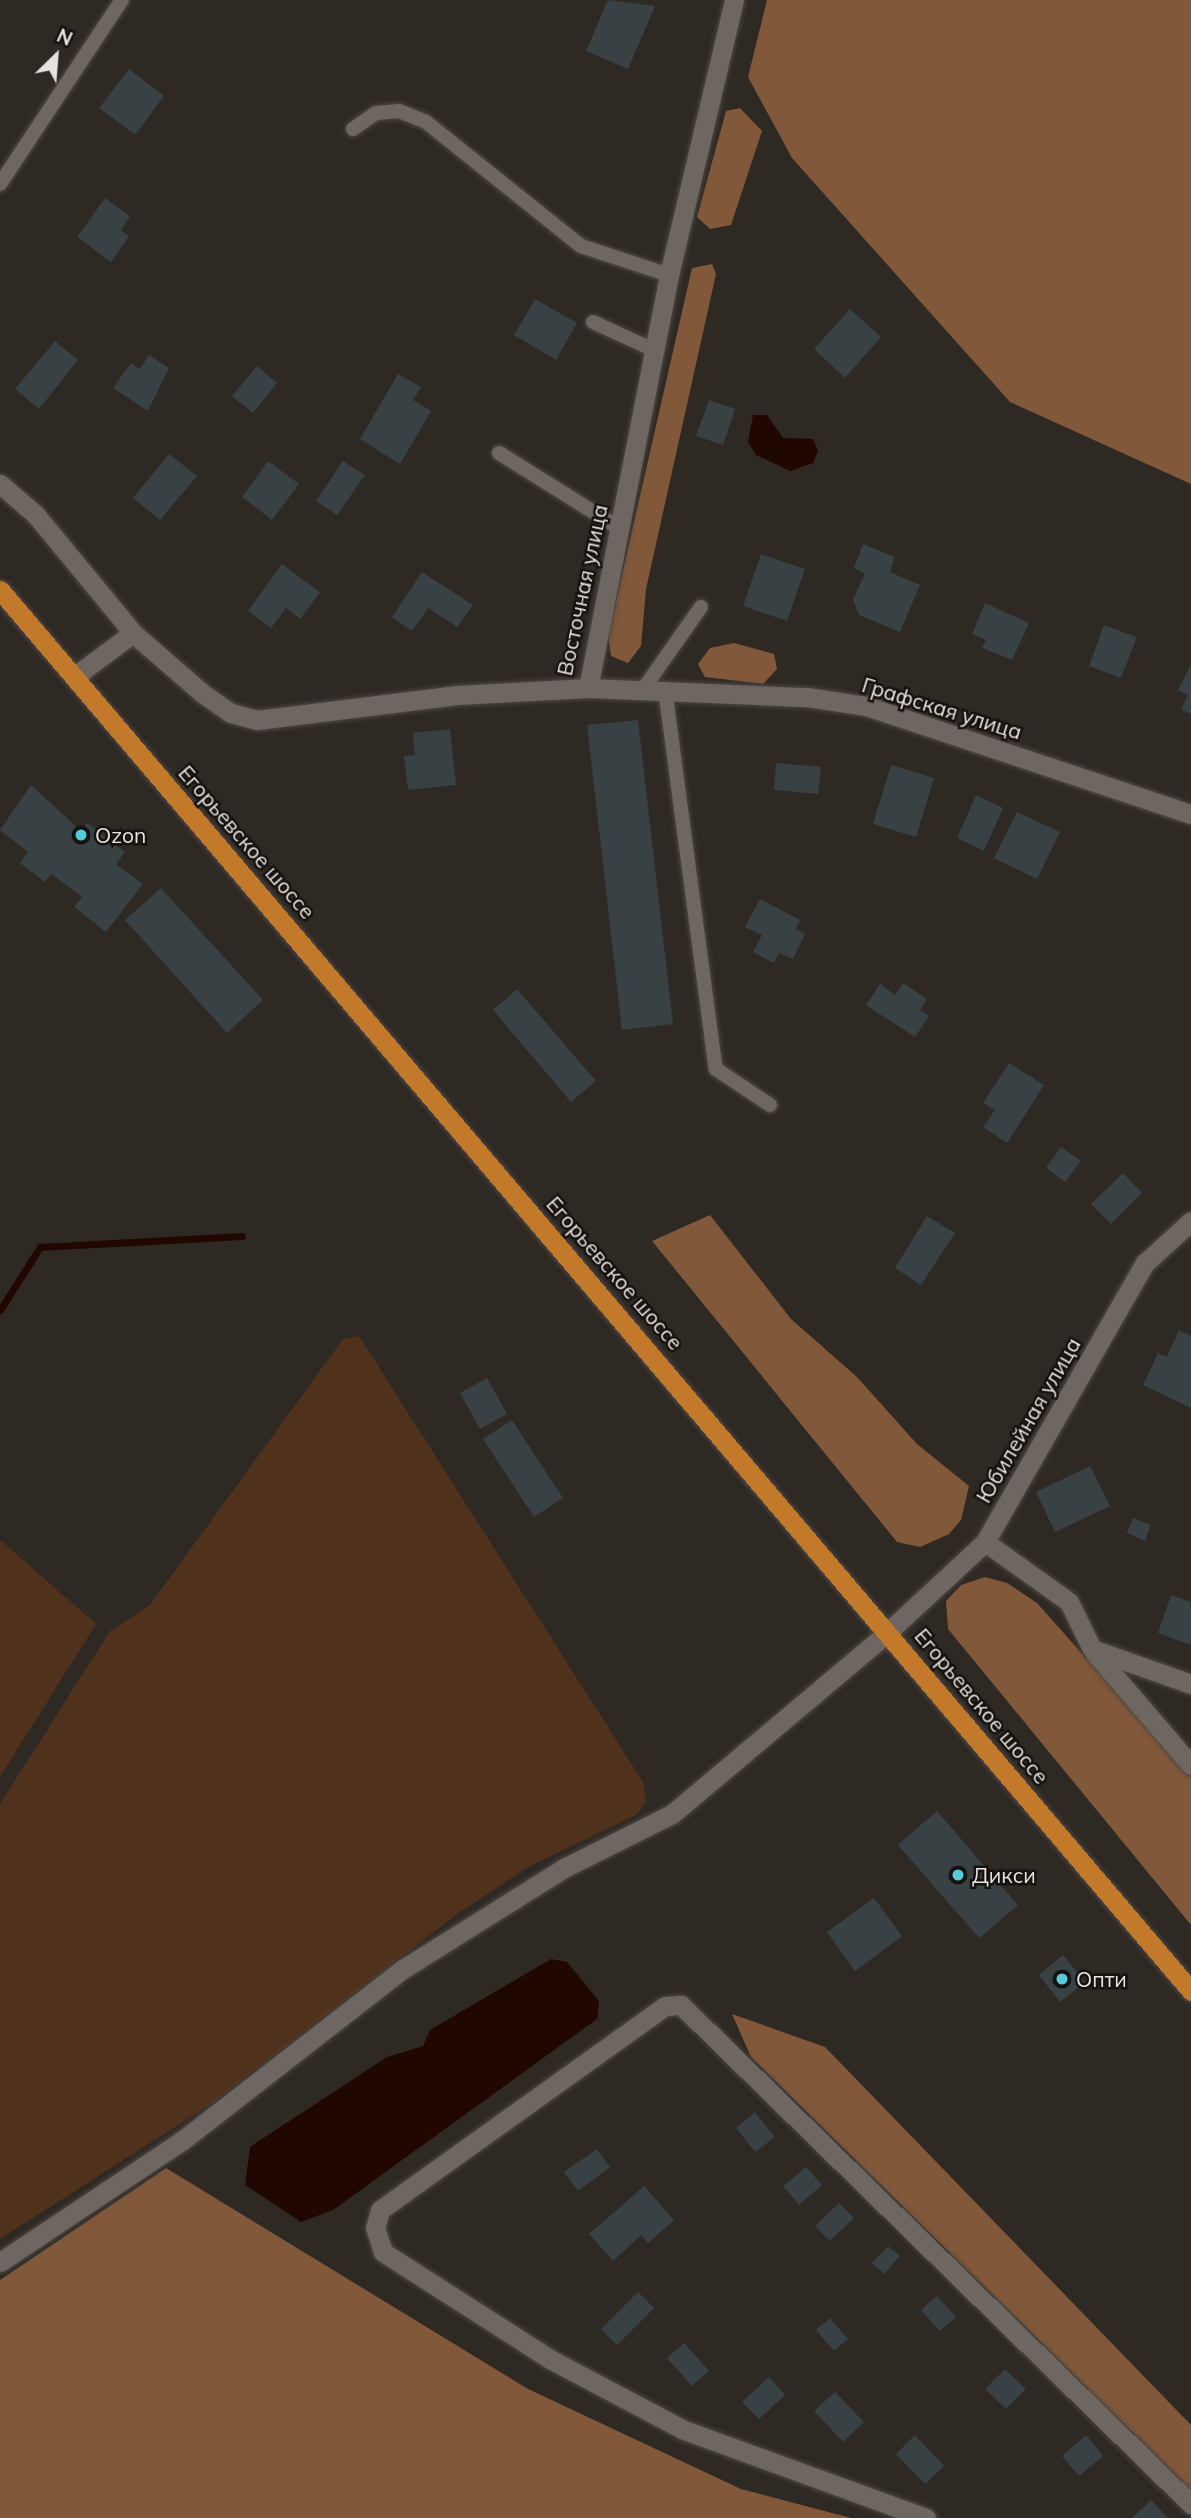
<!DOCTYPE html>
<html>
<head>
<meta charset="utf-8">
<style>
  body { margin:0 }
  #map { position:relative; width:1191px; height:2518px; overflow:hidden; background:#2f2924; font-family:Mulish,sans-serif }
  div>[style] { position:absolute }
  .green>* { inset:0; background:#50311b }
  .forest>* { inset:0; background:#81583a }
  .water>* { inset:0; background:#200700 }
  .stream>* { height:7px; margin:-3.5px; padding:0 3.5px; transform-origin:3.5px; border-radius:3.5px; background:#200700 }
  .building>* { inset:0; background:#384143 }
  .roads { filter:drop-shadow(0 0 2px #4d4844) drop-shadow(0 0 2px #4d4844) }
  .service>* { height:14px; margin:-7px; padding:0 7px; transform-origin:7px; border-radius:7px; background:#6e6661 }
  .minor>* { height:19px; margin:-9.5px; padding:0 9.5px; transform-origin:9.5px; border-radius:9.5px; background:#6e6661 }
  .primary>* { height:19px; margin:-9.5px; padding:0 9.5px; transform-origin:9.5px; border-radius:9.5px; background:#c3792a }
  .dots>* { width:19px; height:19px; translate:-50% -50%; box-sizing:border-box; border:4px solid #151210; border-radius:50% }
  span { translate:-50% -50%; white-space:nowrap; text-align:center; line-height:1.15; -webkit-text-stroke:5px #151210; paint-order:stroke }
  .street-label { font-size:21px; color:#e8e3e0 }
  .poi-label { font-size:21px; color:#e8e3e0 }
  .left { translate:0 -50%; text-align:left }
  .north { position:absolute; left:21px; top:21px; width:70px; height:70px; -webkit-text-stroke:5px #151210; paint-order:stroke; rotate:25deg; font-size:19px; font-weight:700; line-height:28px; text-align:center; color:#e8e3e0 }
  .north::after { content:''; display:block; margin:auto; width:24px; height:32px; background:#e8e3e0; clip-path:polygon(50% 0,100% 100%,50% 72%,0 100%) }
</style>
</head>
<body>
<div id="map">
  <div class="green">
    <div style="clip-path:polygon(359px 1336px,643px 1782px,646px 1802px,636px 1815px,528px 1867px,457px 1914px,214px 2102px,0 2239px,0 1804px,110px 1631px,150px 1605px,343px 1339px)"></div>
    <div style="clip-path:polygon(0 1540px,96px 1624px,0 1777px)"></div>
  </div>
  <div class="forest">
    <div style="clip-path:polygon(767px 0,1191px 0,1191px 484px,1010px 402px,792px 158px,748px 77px)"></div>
    <div style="clip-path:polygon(740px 108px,762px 131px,731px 225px,710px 229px,697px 217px,726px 111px)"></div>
    <div style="clip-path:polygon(712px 264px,716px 274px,646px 589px,641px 646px,628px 663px,611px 656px,608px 636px,692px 268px)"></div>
    <div style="clip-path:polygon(734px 643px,774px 654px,777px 669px,763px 684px,705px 677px,698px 664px,710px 648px)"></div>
    <div style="clip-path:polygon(710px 1215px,791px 1319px,857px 1377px,917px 1444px,969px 1486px,961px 1520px,949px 1534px,920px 1547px,897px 1542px,652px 1241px)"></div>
    <div style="clip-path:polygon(985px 1577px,1007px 1583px,1037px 1603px,1191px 1776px,1191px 1925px,948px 1629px,946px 1601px,961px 1585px)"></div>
    <div style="clip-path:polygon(732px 2014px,825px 2047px,1191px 2425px,1191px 2490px,751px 2057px)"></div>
    <div style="clip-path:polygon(166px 2168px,528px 2389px,741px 2489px,851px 2518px,0 2518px,0 2280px)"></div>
  </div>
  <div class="water">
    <div style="clip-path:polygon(753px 415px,767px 415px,783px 438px,813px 439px,818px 451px,813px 463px,790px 471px,756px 455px,748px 442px)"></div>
    <div style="clip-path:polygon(551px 1959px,567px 1962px,599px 2001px,597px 2019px,333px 2210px,301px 2222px,245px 2185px,250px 2147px,387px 2057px,423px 2046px,430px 2030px)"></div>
  </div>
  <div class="stream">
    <div style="left:0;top:1310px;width:75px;rotate:-57.6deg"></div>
    <div style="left:40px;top:1247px;width:202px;rotate:-3.1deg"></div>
  </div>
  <div class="building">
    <div style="clip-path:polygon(608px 0,655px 6px,628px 69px,586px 51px)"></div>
    <div style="clip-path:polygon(129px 69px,164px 96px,135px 135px,99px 108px)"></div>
    <div style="clip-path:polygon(105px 198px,130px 216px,121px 230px,129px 236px,111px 262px,77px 237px)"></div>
    <div style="clip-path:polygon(535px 299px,577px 323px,556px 360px,514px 335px)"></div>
    <div style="clip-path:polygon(850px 309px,881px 337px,845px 378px,814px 349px)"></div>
    <div style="clip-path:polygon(55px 341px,78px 360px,39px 409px,15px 389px)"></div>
    <div style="clip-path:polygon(149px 355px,169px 368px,148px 411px,113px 388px,131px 363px,140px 369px)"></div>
    <div style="clip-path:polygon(257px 366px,277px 383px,253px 413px,232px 396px)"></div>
    <div style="clip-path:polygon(398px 374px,421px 387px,413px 400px,431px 411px,400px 464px,360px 439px)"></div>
    <div style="clip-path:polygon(709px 400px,735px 409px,723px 445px,696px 436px)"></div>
    <div style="clip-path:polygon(169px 454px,197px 476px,160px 520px,133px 498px)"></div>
    <div style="clip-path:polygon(268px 461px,299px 484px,272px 520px,242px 497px)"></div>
    <div style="clip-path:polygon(343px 461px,365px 475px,337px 515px,316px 501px)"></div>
    <div style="clip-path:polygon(863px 544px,895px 557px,890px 572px,920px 585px,900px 632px,859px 615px,853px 599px,865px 574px,854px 568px)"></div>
    <div style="clip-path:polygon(761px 554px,805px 569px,787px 621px,743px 606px)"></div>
    <div style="clip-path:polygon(282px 564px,320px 592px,300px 619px,286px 608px,271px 628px,248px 611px)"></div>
    <div style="clip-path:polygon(422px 572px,473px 605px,457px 627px,428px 608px,412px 631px,392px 617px)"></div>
    <div style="clip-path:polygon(985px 603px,1029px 623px,1012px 660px,982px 648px,986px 640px,972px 634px)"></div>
    <div style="clip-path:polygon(1104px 625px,1137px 637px,1121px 678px,1089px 666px)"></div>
    <div style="clip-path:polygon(1191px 664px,1191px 714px,1181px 709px,1188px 695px,1178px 690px)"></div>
    <div style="clip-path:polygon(638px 720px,673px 1024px,622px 1030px,587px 725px)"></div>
    <div style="clip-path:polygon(450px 729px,456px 785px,408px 790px,404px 756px,415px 755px,413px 733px)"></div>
    <div style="clip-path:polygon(776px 763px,821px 767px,818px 794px,774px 790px)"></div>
    <div style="clip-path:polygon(891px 765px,934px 778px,916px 837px,873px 824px)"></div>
    <div style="clip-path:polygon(31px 785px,81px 831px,87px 823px,125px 852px,116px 864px,143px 884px,106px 932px,74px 907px,82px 897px,51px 874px,45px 882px,20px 863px,28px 852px,0 830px)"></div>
    <div style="clip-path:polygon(976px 795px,1003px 808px,984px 851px,957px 838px)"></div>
    <div style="clip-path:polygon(1017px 812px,1060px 832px,1037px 879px,994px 858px)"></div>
    <div style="clip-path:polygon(161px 888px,263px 1000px,227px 1033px,125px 920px)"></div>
    <div style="clip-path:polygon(760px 899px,800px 920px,796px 929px,805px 934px,793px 959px,779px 953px,774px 963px,753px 952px,762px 935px,745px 927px)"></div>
    <div style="clip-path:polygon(903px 983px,927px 999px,920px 1010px,929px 1016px,915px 1037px,866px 1005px,880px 984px,895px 995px)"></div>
    <div style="clip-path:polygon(517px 989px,596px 1081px,571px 1102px,493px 1010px)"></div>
    <div style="clip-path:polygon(1009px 1063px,1044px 1085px,1007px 1143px,983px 1127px,995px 1110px,983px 1103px)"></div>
    <div style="clip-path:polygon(1061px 1147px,1081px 1161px,1065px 1182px,1046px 1168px)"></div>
    <div style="clip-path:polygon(1123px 1173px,1142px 1193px,1111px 1224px,1091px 1204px)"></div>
    <div style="clip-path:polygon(927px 1216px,955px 1233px,921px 1285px,895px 1268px)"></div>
    <div style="clip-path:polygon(1179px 1330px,1191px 1336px,1191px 1408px,1143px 1385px,1158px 1353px,1167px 1357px)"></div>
    <div style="clip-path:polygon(487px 1378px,507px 1414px,480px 1429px,460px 1393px)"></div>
    <div style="clip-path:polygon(512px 1420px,563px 1498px,534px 1517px,483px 1439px)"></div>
    <div style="clip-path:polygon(1090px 1466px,1110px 1506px,1055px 1532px,1036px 1492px)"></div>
    <div style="clip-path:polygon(1133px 1518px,1151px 1525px,1145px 1541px,1127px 1533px)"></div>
    <div style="clip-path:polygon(1171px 1595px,1191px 1602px,1191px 1645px,1158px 1633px)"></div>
    <div style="clip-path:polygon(937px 1811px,1018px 1905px,979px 1938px,898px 1845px)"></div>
    <div style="clip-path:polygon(874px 1898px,902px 1936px,855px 1971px,827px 1932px)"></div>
    <div style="clip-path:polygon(1063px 1955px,1085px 1982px,1060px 2002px,1039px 1975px)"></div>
    <div style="clip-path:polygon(755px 2112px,775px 2137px,755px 2152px,736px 2128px)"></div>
    <div style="clip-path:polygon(597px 2149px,610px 2167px,578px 2191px,564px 2172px)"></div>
    <div style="clip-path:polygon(806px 2167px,822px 2185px,799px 2205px,783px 2186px)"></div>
    <div style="clip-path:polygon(644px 2186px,674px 2220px,648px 2243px,641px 2235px,613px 2261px,589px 2234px)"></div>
    <div style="clip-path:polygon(839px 2203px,854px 2218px,830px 2241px,815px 2226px)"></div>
    <div style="clip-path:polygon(888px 2246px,900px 2256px,884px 2274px,872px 2263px)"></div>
    <div style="clip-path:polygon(638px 2292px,654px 2308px,617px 2345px,601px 2329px)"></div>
    <div style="clip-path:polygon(937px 2296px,956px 2317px,940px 2331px,921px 2310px)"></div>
    <div style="clip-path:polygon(830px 2318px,848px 2339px,834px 2351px,816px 2330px)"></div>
    <div style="clip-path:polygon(684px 2343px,709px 2371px,692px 2386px,667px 2358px)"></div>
    <div style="clip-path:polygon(1005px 2369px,1026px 2389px,1006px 2409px,985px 2389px)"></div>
    <div style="clip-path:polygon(769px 2377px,785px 2395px,759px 2419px,742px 2402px)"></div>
    <div style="clip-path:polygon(835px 2392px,864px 2422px,843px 2442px,814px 2411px)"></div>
    <div style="clip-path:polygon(915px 2435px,944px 2466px,925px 2484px,896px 2454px)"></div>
    <div style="clip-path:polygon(1086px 2435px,1103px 2456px,1079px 2476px,1062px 2456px)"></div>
    <div style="clip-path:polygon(1151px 2500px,1168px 2518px,1132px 2518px)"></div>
  </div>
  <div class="roads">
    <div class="service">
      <div style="left:353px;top:129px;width:28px;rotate:-35deg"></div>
      <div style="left:376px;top:113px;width:23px;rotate:-5deg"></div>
      <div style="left:399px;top:111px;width:29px;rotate:22deg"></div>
      <div style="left:426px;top:122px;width:198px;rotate:38.7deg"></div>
      <div style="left:581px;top:246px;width:93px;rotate:18.2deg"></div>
      <div style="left:0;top:184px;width:221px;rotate:-56.5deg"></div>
      <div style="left:593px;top:322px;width:67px;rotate:24.7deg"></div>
      <div style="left:499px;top:453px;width:142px;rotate:32deg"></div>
      <div style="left:644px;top:688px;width:99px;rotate:-54.9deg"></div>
      <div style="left:665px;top:689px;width:383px;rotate:82.4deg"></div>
      <div style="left:716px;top:1069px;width:65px;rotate:33.7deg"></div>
    </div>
    <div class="minor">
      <div style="left:0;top:484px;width:46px;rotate:40.6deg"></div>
      <div style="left:35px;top:514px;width:154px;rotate:50.5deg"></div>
      <div style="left:75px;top:676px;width:72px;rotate:-36.6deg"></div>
      <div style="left:133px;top:633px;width:91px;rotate:41deg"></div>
      <div style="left:202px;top:693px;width:35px;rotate:35deg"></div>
      <div style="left:231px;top:713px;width:27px;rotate:15deg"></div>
      <div style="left:257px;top:720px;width:202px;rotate:-7.1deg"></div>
      <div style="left:457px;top:695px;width:131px;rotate:-3.1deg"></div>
      <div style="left:588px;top:688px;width:219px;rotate:2.4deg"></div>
      <div style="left:807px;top:697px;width:60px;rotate:8.7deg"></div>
      <div style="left:866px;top:706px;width:342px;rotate:18.4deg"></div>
      <div style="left:588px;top:688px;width:421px;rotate:-78.9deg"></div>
      <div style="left:669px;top:275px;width:283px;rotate:-76.7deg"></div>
      <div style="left:985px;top:1542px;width:103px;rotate:35.5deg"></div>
      <div style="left:1069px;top:1602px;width:52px;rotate:63.9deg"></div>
      <div style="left:1092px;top:1649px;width:105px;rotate:19.5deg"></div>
      <div style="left:1094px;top:1652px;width:149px;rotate:49.4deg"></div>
      <div style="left:0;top:2262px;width:220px;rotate:-33.7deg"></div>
      <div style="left:183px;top:2140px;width:279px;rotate:-37.9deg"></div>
      <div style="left:403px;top:1969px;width:190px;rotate:-32.1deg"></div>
      <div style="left:564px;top:1868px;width:121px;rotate:-26.6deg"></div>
      <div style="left:672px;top:1814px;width:284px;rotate:-40.1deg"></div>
      <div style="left:889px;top:1631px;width:131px;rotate:-42.8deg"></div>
      <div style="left:985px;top:1542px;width:322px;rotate:-60.2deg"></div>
      <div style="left:1145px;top:1263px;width:62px;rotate:-42.4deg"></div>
      <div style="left:926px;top:2518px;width:260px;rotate:-160deg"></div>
      <div style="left:682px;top:2429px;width:149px;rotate:-152.1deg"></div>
      <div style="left:550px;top:2359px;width:198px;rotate:-147.4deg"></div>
      <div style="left:383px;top:2252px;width:25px;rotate:-108deg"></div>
      <div style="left:375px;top:2228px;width:19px;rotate:-74deg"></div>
      <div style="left:380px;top:2210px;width:350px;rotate:-35.6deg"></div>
      <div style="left:665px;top:2006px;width:16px;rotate:-4deg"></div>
      <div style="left:681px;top:2005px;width:714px;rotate:44.38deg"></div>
    </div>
    <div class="primary">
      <div style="left:0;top:590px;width:1839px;rotate:49.63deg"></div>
    </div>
  </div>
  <div class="dots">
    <div style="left:81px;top:835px;background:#53cbda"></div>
    <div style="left:958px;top:1875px;background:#53cbda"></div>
    <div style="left:1062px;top:1979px;background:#53cbda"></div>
  </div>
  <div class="street-label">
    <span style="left:582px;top:590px;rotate:-78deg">Восточная улица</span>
    <span style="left:942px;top:708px;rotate:17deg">Графская улица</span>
    <span style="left:247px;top:842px;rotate:49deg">Егорьевское шоссе</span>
    <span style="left:615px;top:1273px;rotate:49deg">Егорьевское шоссе</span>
    <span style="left:1028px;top:1420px;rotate:-60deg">Юбилейная улица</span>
    <span style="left:982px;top:1706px;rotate:50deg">Егорьевское шоссе</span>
  </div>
  <div class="poi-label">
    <span class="left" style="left:95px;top:835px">Ozon</span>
    <span class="left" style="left:972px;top:1875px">Дикси</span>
    <span class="left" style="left:1076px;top:1979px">Опти</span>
  </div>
  <div class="north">N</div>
</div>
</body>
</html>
